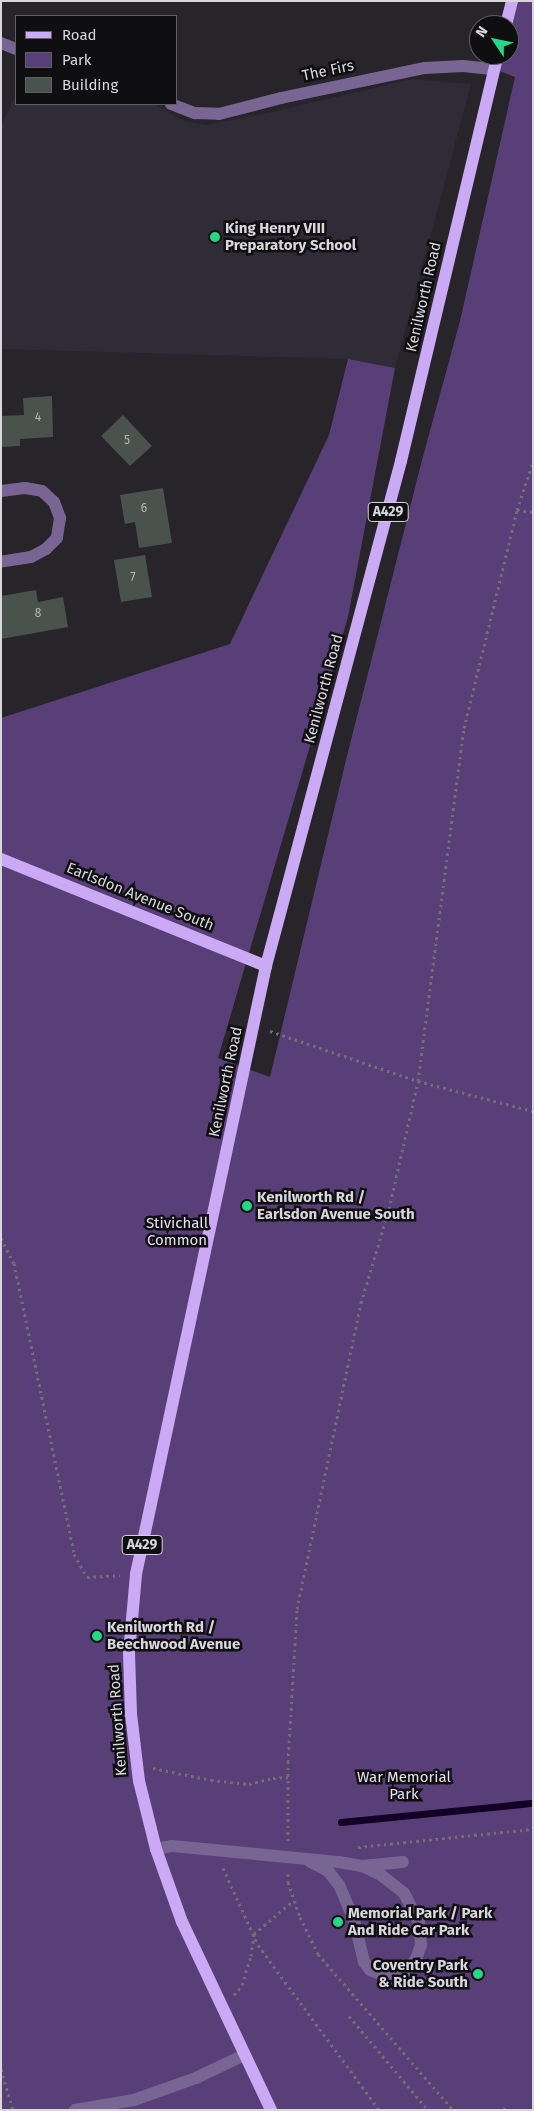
<!DOCTYPE html>
<html>
<head>
<meta charset="utf-8">
<style>
  body { margin:0 }
  #map { position:relative; width:534px; height:2111px; overflow:hidden; background:#27242a; font-family:"Fira Sans",sans-serif }
  div>[style] { position:absolute }
  .built>* { inset:0; background:#302c37 }
  .green>* { inset:0; background:#593f78 }
  .stream>* { height:7px; margin:-3.5px; padding:0 3.5px; transform-origin:3.5px; border-radius:3.5px; background:#120025 }
  .building>* { inset:0; background:#4a524d }
  .path>* { height:3px; margin-top:-1.5px; transform-origin:0; background:repeating-linear-gradient(90deg,#716e74 0 2.5px,transparent 0 6.5px) }
  .minor>* { height:12px; margin:-6px; padding:0 6px; transform-origin:6px; border-radius:6px; background:#796593 }
  .major>* { height:12px; margin:-6px; padding:0 6px; transform-origin:6px; border-radius:6px; background:#cbaaf5 }
  .dots>* { width:14px; height:14px; translate:-50% -50%; box-sizing:border-box; border:2px solid #0f0e11; border-radius:50% }
  span { translate:-50% -50%; white-space:nowrap; text-align:center; line-height:1.15; -webkit-text-stroke:5px #0f0e11; paint-order:stroke }
  .number-label { font-size:12px; color:#b5b6b8 }
  .number-label span { -webkit-text-stroke-width:0 }
  .shield-label span { padding:1px 4px; background:#0f0e11; border:1px solid; border-radius:4px; -webkit-text-stroke-width:0 }
  .shield-label { font-size:14px; color:#d9d7dc; font-weight:700 }
  .street-label { font-size:15px; color:#d9d7dc }
  .poi-label { font-size:15px; color:#d9d7dc; font-weight:700 }
  .left { translate:0 -50%; text-align:left }
  .right { translate:-100% -50%; text-align:right }
  .park-label { font-size:15px; color:#e6def1 }
  .frame { position:absolute; inset:0; border:2px solid #d9d7dc; pointer-events:none }
  .legend { position:absolute; left:15px; top:15px; width:162px; height:90px; box-sizing:border-box; background:#0f0e11; border:1px solid #605e62; margin:0; padding:6px 9px; list-style:none; font-size:15px; color:#d9d7dc }
  .legend li { display:flex; align-items:center; gap:10px; height:25px }
  .legend b { width:25px; border:1px solid #605e62 }
  .north { position:absolute; left:469px; top:15px; width:50px; height:50px; box-sizing:border-box; background:#0f0e11; border:1px solid #605e62; border-radius:50%; rotate:304deg; font-size:14px; font-weight:700; line-height:20px; text-align:center; color:#d9d7dc }
  .north::after { content:''; display:block; margin:auto; width:18px; height:22px; background:#23d886; clip-path:polygon(50% 0,100% 100%,50% 72%,0 100%) }
</style>
</head>
<body>
<div id="map">
  <div class="built">
    <div style="clip-path:polygon(412px 79px,471px 84px,395px 368px,348px 359px,1px 349px,1px 126px,16px 94px,16px 104px,154px 104px,184px 121px,206px 125px,281px 110px)"></div>
  </div>
  <div class="green">
    <div style="clip-path:polygon(512px 1px,533px 1px,533px 2110px,1px 2110px,1px 718px,230px 644px,329px 435px,348px 359px,395px 368px,348px 617px,218px 1058px,270px 1077px,346px 760px,422px 460px,460px 321px,515px 77px,494px 69px,498px 55px,509px 55px)"></div>
  </div>
  <div class="stream">
    <div style="left:341px;top:1822px;width:193px;rotate:-5.7deg"></div>
  </div>
  <div class="building">
    <div style="clip-path:polygon(52px 396px,53px 437px,20px 439px,20px 446px,1px 447px,1px 416px,24px 415px,23px 398px)"></div>
    <div style="clip-path:polygon(123px 415px,152px 446px,130px 466px,101px 436px)"></div>
    <div style="clip-path:polygon(163px 488px,172px 543px,139px 548px,135px 522px,125px 524px,120px 495px)"></div>
    <div style="clip-path:polygon(145px 555px,152px 597px,121px 602px,114px 560px)"></div>
    <div style="clip-path:polygon(36px 590px,38px 602px,63px 597px,68px 627px,1px 639px,1px 596px)"></div>
  </div>
  <div class="path">
    <div style="left:517px;top:510px;width:16px;rotate:7deg"></div>
    <div style="left:270px;top:1031px;width:156px;rotate:18.7deg"></div>
    <div style="left:418px;top:1081px;width:119px;rotate:14.6deg"></div>
    <div style="left:1px;top:1238px;width:28px;rotate:63deg"></div>
    <div style="left:14px;top:1263px;width:297px;rotate:78.3deg"></div>
    <div style="left:74px;top:1554px;width:26px;rotate:61deg"></div>
    <div style="left:87px;top:1577px;width:33px;rotate:-3deg"></div>
    <div style="left:153px;top:1768px;width:59px;rotate:11.7deg"></div>
    <div style="left:211px;top:1780px;width:38px;rotate:6deg"></div>
    <div style="left:249px;top:1784px;width:25px;rotate:-14deg"></div>
    <div style="left:273px;top:1778px;width:15px;rotate:-4deg"></div>
    <div style="left:288px;top:1841px;width:79px;rotate:-90deg"></div>
    <div style="left:288px;top:1762px;width:153px;rotate:-86.6deg"></div>
    <div style="left:297px;top:1609px;width:313px;rotate:-78.2deg"></div>
    <div style="left:361px;top:1303px;width:98px;rotate:-73.4deg"></div>
    <div style="left:389px;top:1209px;width:131px;rotate:-77.2deg"></div>
    <div style="left:418px;top:1081px;width:356px;rotate:-82.6deg"></div>
    <div style="left:464px;top:728px;width:224px;rotate:-76.3deg"></div>
    <div style="left:517px;top:510px;width:51px;rotate:-71.6deg"></div>
    <div style="left:358px;top:1847px;width:176px;rotate:-5.9deg"></div>
    <div style="left:223px;top:1868px;width:85px;rotate:65.6deg"></div>
    <div style="left:258px;top:1945px;width:205px;rotate:53.7deg"></div>
    <div style="left:288px;top:1874px;width:8px;rotate:90deg"></div>
    <div style="left:288px;top:1882px;width:37px;rotate:71deg"></div>
    <div style="left:300px;top:1917px;width:41px;rotate:64.1deg"></div>
    <div style="left:318px;top:1954px;width:206px;rotate:49.1deg"></div>
    <div style="left:234px;top:1995px;width:13px;rotate:-51deg"></div>
    <div style="left:242px;top:1985px;width:30px;rotate:-73deg"></div>
    <div style="left:251px;top:1956px;width:22px;rotate:-82deg"></div>
    <div style="left:254px;top:1934px;width:52px;rotate:-40.4deg"></div>
    <div style="left:349px;top:2016px;width:123px;rotate:50deg"></div>
    <div style="left:1px;top:2069px;width:43px;rotate:73.7deg"></div>
    <div style="left:504px;top:2110px;width:3px;rotate:-72deg"></div>
  </div>
  <div class="minor">
    <div style="left:1px;top:43px;width:16px;rotate:22deg"></div>
    <div style="left:171px;top:104px;width:26px;rotate:21deg"></div>
    <div style="left:195px;top:113px;width:24px;rotate:2deg"></div>
    <div style="left:219px;top:114px;width:64px;rotate:-14.5deg"></div>
    <div style="left:281px;top:98px;width:147px;rotate:-11.8deg"></div>
    <div style="left:425px;top:68px;width:38px;rotate:-3deg"></div>
    <div style="left:463px;top:66px;width:31px;rotate:6deg"></div>
    <div style="left:1px;top:491px;width:24px;rotate:-7deg"></div>
    <div style="left:25px;top:488px;width:17px;rotate:10deg"></div>
    <div style="left:42px;top:491px;width:16px;rotate:43deg"></div>
    <div style="left:54px;top:502px;width:17px;rotate:69deg"></div>
    <div style="left:60px;top:518px;width:20px;rotate:99deg"></div>
    <div style="left:57px;top:538px;width:16px;rotate:135deg"></div>
    <div style="left:46px;top:549px;width:17px;rotate:152deg"></div>
    <div style="left:31px;top:557px;width:30px;rotate:171deg"></div>
    <div style="left:156px;top:1849px;width:16px;rotate:-11deg"></div>
    <div style="left:172px;top:1846px;width:168px;rotate:5.5deg"></div>
    <div style="left:339px;top:1862px;width:23px;rotate:10deg"></div>
    <div style="left:362px;top:1866px;width:21px;rotate:25deg"></div>
    <div style="left:381px;top:1875px;width:29px;rotate:38deg"></div>
    <div style="left:404px;top:1893px;width:33px;rotate:63deg"></div>
    <div style="left:419px;top:1922px;width:23px;rotate:85deg"></div>
    <div style="left:421px;top:1945px;width:15px;rotate:110deg"></div>
    <div style="left:416px;top:1959px;width:14px;rotate:126deg"></div>
    <div style="left:408px;top:1970px;width:11px;rotate:146deg"></div>
    <div style="left:399px;top:1976px;width:9px;rotate:167deg"></div>
    <div style="left:390px;top:1978px;width:22px;rotate:-158deg"></div>
    <div style="left:370px;top:1970px;width:10px;rotate:-127deg"></div>
    <div style="left:364px;top:1962px;width:43px;rotate:-103.4deg"></div>
    <div style="left:354px;top:1920px;width:38px;rotate:-113deg"></div>
    <div style="left:339px;top:1885px;width:18px;rotate:-128deg"></div>
    <div style="left:328px;top:1871px;width:21px;rotate:-152deg"></div>
    <div style="left:362px;top:1866px;width:41px;rotate:-5.6deg"></div>
    <div style="left:75px;top:2110px;width:60px;rotate:-9.6deg"></div>
    <div style="left:134px;top:2100px;width:66px;rotate:-19.5deg"></div>
    <div style="left:196px;top:2078px;width:53px;rotate:-25.6deg"></div>
  </div>
  <div class="major">
    <div style="left:506px;top:25px;width:25px;rotate:-76deg"></div>
    <div style="left:1px;top:859px;width:286px;rotate:22deg"></div>
    <div style="left:271px;top:2110px;width:208px;rotate:-115.3deg"></div>
    <div style="left:182px;top:1922px;width:77px;rotate:-109.6deg"></div>
    <div style="left:156px;top:1849px;width:70px;rotate:-104deg"></div>
    <div style="left:139px;top:1781px;width:67px;rotate:-96.8deg"></div>
    <div style="left:131px;top:1714px;width:61px;rotate:-91.9deg"></div>
    <div style="left:129px;top:1653px;width:79px;rotate:-84.9deg"></div>
    <div style="left:136px;top:1574px;width:622px;rotate:-77.93deg"></div>
    <div style="left:266px;top:966px;width:523px;rotate:-75.03deg"></div>
    <div style="left:401px;top:461px;width:417px;rotate:-76.6deg"></div>
  </div>
  <div class="dots">
    <div style="left:215px;top:237px;background:#23d886"></div>
    <div style="left:247px;top:1206px;background:#23d886"></div>
    <div style="left:97px;top:1636px;background:#23d886"></div>
    <div style="left:338px;top:1922px;background:#23d886"></div>
    <div style="left:478px;top:1974px;background:#23d886"></div>
  </div>
  <div class="number-label">
    <span style="left:38px;top:418px">4</span>
    <span style="left:127px;top:441px">5</span>
    <span style="left:144px;top:509px">6</span>
    <span style="left:133px;top:578px">7</span>
    <span style="left:38px;top:614px">8</span>
  </div>
  <div class="shield-label">
    <span style="left:388px;top:512px">A429</span>
    <span style="left:142px;top:1545px">A429</span>
  </div>
  <div class="street-label">
    <span style="left:328px;top:71px;rotate:-12deg">The Firs</span>
    <span style="left:424px;top:297px;rotate:-77deg">Kenilworth Road</span>
    <span style="left:324px;top:689px;rotate:-75deg">Kenilworth Road</span>
    <span style="left:140px;top:897px;rotate:22deg">Earlsdon Avenue South</span>
    <span style="left:226px;top:1082px;rotate:-78deg">Kenilworth Road</span>
    <span style="left:118px;top:1720px;rotate:-94deg">Kenilworth Road</span>
  </div>
  <div class="poi-label">
    <span class="left" style="left:225px;top:237px">King Henry VIII<br>Preparatory School</span>
    <span class="left" style="left:257px;top:1206px">Kenilworth Rd /<br>Earlsdon Avenue South</span>
    <span class="left" style="left:107px;top:1636px">Kenilworth Rd /<br>Beechwood Avenue</span>
    <span class="left" style="left:348px;top:1922px">Memorial Park / Park<br>And Ride Car Park</span>
    <span class="right" style="left:468px;top:1974px">Coventry Park<br>&amp; Ride South</span>
  </div>
  <div class="park-label">
    <span style="left:177px;top:1232px">Stivichall<br>Common</span>
    <span style="left:404px;top:1786px">War Memorial<br>Park</span>
  </div>
  <div class="frame"></div>
  <ul class="legend">
  <li><b style="height:6px;background:#cbaaf5"></b>Road</li>
  <li><b style="height:14px;background:#593f78"></b>Park</li>
  <li><b style="height:14px;background:#4a524d"></b>Building</li>
  </ul>
  <div class="north">N</div>
</div>
</body>
</html>
